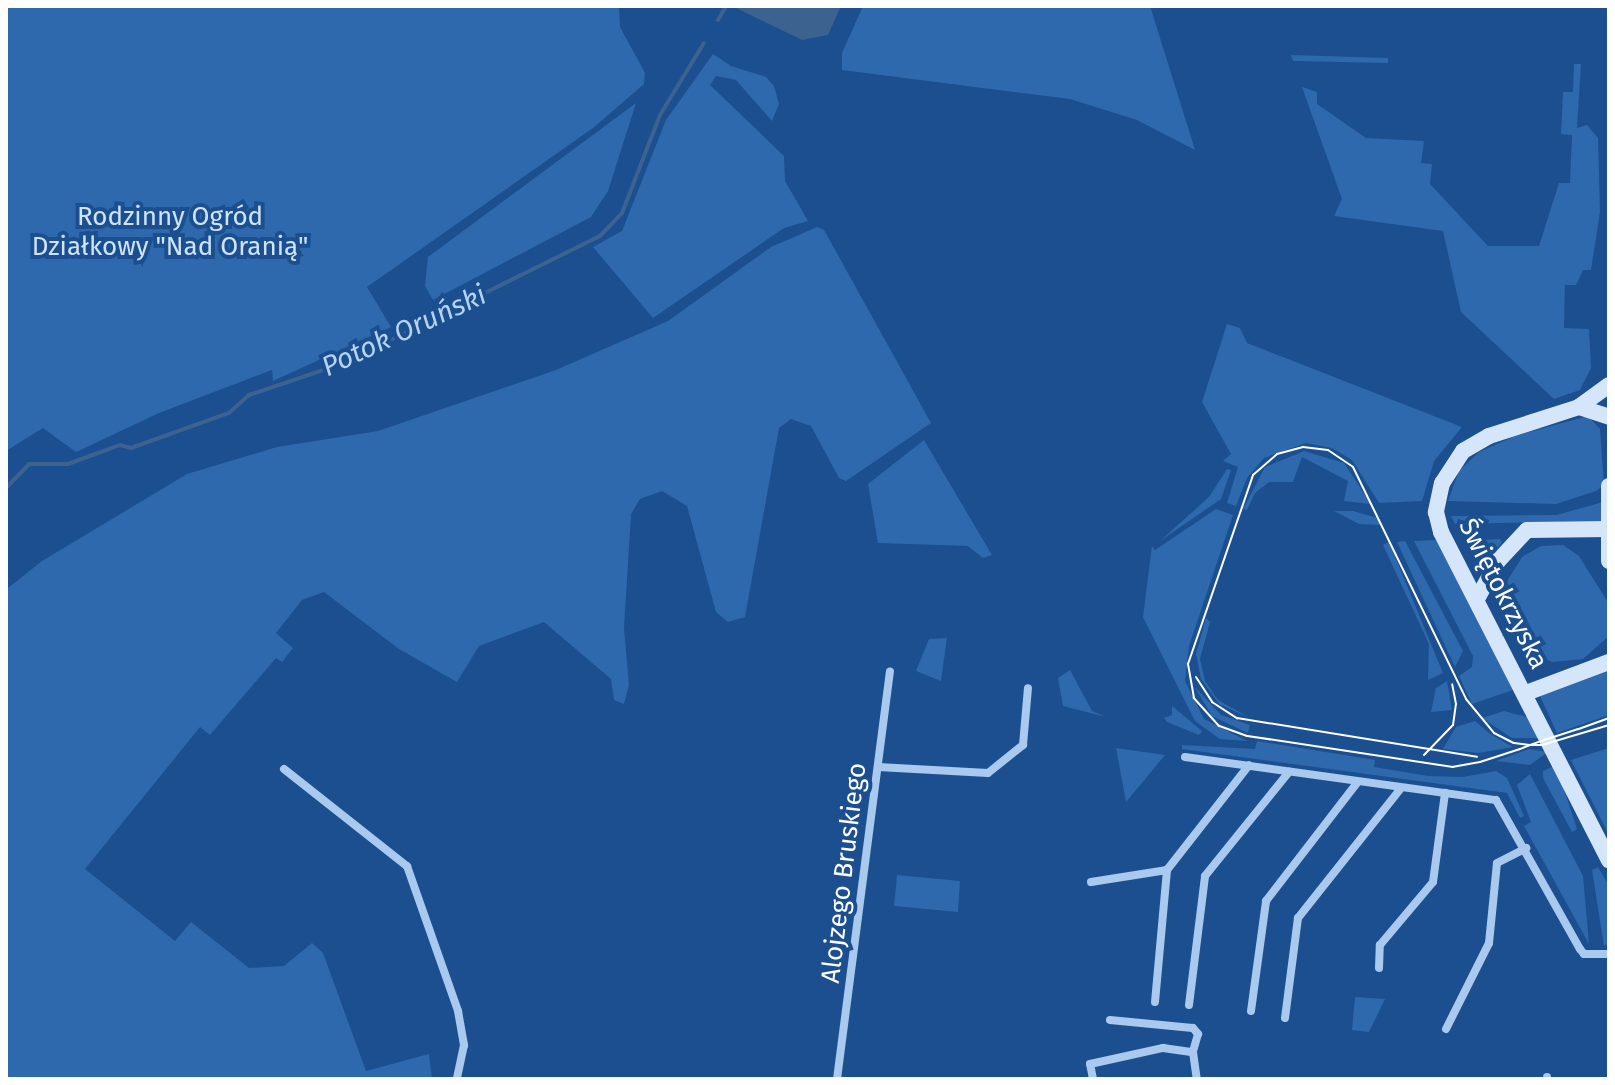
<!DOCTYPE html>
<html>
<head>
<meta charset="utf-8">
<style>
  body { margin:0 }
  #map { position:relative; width:1615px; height:1085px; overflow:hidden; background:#1b4f8f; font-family:"Fira Sans",sans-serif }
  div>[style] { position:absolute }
  .green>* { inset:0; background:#2e69ad }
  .water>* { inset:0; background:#3c6290 }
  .stream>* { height:4px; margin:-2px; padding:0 2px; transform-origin:2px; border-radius:2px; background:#3c6290 }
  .street>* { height:8px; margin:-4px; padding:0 4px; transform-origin:4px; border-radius:4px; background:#a9c9ee }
  .secondary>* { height:16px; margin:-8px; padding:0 8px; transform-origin:8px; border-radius:8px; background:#d6e6fa }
  .tram>* { height:2px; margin:-1px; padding:0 1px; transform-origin:1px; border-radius:1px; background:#fff }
  span { translate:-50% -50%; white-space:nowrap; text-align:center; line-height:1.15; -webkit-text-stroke:8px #1b4f8f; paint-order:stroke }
  .park-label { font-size:26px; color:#cfe3fa }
  .street-label { font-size:26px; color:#fff }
  .water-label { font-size:28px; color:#b5d3f5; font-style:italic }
  .frame { position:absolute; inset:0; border:8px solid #fff; pointer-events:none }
</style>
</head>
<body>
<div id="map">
  <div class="green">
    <div style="clip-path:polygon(6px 6px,619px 6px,620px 27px,645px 73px,644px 84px,593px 128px,367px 287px,391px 327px,273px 381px,272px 370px,159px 413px,76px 452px,43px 428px,6px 451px)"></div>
    <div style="clip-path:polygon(863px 6px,1150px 6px,1195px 150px,1137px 120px,1070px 99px,842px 70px,842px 53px)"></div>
    <div style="clip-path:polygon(713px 54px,731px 66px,766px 77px,774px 86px,779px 104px,772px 121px,736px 80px,716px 76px,710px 85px,784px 156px,785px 181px,808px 221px,784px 228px,653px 318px,593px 247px,622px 231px,666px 120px)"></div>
    <div style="clip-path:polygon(1291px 55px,1388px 58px,1388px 63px,1293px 61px)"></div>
    <div style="clip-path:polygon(1574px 64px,1581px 64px,1577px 128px,1587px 125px,1598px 138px,1600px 212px,1591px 270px,1583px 270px,1576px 285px,1565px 285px,1564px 328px,1589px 329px,1591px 368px,1580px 390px,1554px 399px,1461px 312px,1443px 231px,1334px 216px,1342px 199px,1302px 87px,1317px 92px,1317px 104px,1366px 138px,1424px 141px,1421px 163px,1432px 164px,1430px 184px,1488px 246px,1539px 246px,1559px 183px,1570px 183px,1572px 135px,1561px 134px,1563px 92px,1573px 92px)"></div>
    <div style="clip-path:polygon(636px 103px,608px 191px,591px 217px,433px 300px,425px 286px,428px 257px)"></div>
    <div style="clip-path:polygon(817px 227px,824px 230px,931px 423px,846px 481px,839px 478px,811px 426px,791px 419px,779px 428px,745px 617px,728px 622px,716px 612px,687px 506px,662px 491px,640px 499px,631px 514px,624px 628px,629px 685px,624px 704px,614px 700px,611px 679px,544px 622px,479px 646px,457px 682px,399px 649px,324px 592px,302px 600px,276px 633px,293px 648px,282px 662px,276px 658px,210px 735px,200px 727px,85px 869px,175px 941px,191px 922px,249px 968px,284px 966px,312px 943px,323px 953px,366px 1071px,429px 1054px,432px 1079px,6px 1079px,8px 588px,42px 561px,187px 474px,277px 447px,378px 431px,556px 370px,668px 321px,771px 247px)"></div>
    <div style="clip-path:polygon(1227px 324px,1240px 328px,1247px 343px,1462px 427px,1434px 461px,1422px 501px,1379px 503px,1352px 460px,1332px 448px,1306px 443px,1264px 458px,1247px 478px,1236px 506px,1227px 503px,1238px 467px,1223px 461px,1231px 454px,1202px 402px)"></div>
    <div style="clip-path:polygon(1588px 416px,1600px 429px,1604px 485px,1596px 491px,1556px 504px,1448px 501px,1459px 471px,1479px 452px,1515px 436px)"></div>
    <div style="clip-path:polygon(924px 440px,947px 479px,992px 555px,983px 558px,968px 546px,878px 543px,868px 484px)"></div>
    <div style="clip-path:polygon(1304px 451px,1344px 463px,1371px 504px,1344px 501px,1348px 481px,1302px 457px,1293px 482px,1269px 482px,1255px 493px,1247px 510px,1243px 509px,1265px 467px)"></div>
    <div style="clip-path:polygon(1227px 469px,1231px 470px,1221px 499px,1160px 541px,1209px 497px)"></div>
    <div style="clip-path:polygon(1603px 502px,1601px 521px,1455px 524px,1451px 516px,1557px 515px)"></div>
    <div style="clip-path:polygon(1216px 509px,1233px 515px,1189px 646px,1185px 681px,1204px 719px,1247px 741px,1220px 739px,1195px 721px,1143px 617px,1152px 546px,1155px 550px)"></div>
    <div style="clip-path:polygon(1334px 511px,1353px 511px,1378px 518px,1381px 525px,1359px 524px)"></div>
    <div style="clip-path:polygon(1500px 539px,1502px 542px,1480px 571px,1465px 541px)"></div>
    <div style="clip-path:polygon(1437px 540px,1513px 690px,1472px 704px,1459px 676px,1472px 667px,1473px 656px,1414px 541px)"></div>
    <div style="clip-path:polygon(1405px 541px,1463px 651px,1455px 667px,1397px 542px)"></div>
    <div style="clip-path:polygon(1389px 542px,1443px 673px,1428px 680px,1429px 644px,1383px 545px)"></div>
    <div style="clip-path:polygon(1563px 545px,1579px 556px,1609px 604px,1609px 636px,1583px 659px,1552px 662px,1525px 647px,1501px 591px,1522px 557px,1541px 546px)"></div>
    <div style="clip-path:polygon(1206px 618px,1210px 622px,1200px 659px,1205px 681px,1218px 700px,1250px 718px,1219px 704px,1201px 679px,1196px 654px)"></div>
    <div style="clip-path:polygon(947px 638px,941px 681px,916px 671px,929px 639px)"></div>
    <div style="clip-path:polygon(1070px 670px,1092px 711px,1106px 717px,1063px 706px,1058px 678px)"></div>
    <div style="clip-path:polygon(1609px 670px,1609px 715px,1557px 733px,1540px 696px)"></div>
    <div style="clip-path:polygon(1447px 681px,1452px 710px,1431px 712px,1436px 688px)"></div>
    <div style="clip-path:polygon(1194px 686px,1221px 715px,1250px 725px,1248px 733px,1212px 716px)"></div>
    <div style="clip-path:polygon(1172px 706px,1202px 731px,1199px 735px,1167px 722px,1164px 718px,1172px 715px)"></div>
    <div style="clip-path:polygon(1504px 711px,1527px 717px,1541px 738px,1512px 738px,1482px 718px)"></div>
    <div style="clip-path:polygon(1475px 721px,1490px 734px,1513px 747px,1479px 753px,1443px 749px,1456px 727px)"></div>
    <div style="clip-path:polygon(1257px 741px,1375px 760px,1374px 767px,1428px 776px,1463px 777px,1496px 771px,1507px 778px,1524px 816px,1520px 818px,1507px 793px,1182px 749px,1182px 745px,1255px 749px)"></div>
    <div style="clip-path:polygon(1116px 748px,1165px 755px,1126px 802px)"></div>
    <div style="clip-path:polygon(1609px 748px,1609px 835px,1571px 760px)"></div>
    <div style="clip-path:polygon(1529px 749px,1548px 752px,1530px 765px,1496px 761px)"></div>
    <div style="clip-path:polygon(1556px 765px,1577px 829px,1572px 832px,1543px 778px,1543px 771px)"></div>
    <div style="clip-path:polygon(1530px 774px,1583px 876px,1589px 944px,1524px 826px,1531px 822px,1517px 785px)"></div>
    <div style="clip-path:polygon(1598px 867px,1609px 886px,1609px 943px,1604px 946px,1592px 870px)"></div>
    <div style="clip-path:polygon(897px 875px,960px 881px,958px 912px,894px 906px)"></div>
    <div style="clip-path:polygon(1355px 997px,1385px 999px,1369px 1032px,1352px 1030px)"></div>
  </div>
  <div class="water">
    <div style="clip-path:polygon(732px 6px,841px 6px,828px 35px,802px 40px)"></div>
  </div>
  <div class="stream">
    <div style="left:718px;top:20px;width:16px;rotate:-60deg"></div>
    <div style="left:6px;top:488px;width:33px;rotate:-46deg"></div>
    <div style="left:29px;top:464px;width:39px"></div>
    <div style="left:68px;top:464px;width:55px;rotate:-20.1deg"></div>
    <div style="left:120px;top:445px;width:11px;rotate:15deg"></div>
    <div style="left:131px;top:448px;width:104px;rotate:-19.7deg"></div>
    <div style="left:229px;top:413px;width:27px;rotate:-42deg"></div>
    <div style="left:249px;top:395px;width:100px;rotate:-18.6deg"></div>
    <div style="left:344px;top:363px;width:286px;rotate:-26.4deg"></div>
    <div style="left:600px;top:236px;width:32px;rotate:-46deg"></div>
    <div style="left:622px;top:213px;width:105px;rotate:-68.8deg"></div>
    <div style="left:660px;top:115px;width:84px;rotate:-58.6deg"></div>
  </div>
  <div class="street">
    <div style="left:1185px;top:757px;width:314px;rotate:7.9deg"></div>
    <div style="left:1496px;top:800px;width:171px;rotate:60.6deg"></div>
    <div style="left:1580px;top:949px;width:6px;rotate:51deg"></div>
    <div style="left:1584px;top:954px;width:25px"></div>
    <div style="left:878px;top:767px;width:110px;rotate:3.1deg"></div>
    <div style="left:988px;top:773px;width:45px;rotate:-38.7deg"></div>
    <div style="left:1023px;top:745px;width:57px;rotate:-85deg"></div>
    <div style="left:284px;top:769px;width:157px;rotate:38.3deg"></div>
    <div style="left:407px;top:866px;width:154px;rotate:70.6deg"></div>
    <div style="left:458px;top:1011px;width:35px;rotate:80deg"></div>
    <div style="left:464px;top:1045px;width:35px;rotate:102deg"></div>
    <div style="left:1091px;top:882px;width:77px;rotate:-9deg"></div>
    <div style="left:1379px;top:968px;width:23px;rotate:-88deg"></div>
    <div style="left:1380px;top:945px;width:82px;rotate:-49.9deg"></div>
    <div style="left:1433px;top:882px;width:90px;rotate:-82.3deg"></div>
    <div style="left:1155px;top:1002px;width:133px;rotate:-84.8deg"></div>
    <div style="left:1167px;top:870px;width:133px;rotate:-52deg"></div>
    <div style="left:1189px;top:1005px;width:130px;rotate:-82.9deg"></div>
    <div style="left:1205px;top:876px;width:134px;rotate:-51.1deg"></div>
    <div style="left:1251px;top:1011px;width:111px;rotate:-82.2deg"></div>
    <div style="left:1266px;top:901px;width:149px;rotate:-52.4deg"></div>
    <div style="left:1285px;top:1018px;width:101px;rotate:-82.6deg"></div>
    <div style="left:1298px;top:918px;width:166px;rotate:-51.6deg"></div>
    <div style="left:1110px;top:1020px;width:83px;rotate:5.5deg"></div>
    <div style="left:1193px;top:1028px;width:8px;rotate:50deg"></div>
    <div style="left:1198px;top:1034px;width:19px;rotate:106deg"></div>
    <div style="left:1193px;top:1052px;width:27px;rotate:82deg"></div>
    <div style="left:1446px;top:1029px;width:96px;rotate:-63.4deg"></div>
    <div style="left:1489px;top:943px;width:80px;rotate:-84.3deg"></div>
    <div style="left:1497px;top:863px;width:33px;rotate:-27deg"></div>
    <div style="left:837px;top:1079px;width:411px;rotate:-82.6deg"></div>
    <div style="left:1093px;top:1079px;width:15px;rotate:-101deg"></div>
    <div style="left:1090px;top:1064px;width:75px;rotate:-12.4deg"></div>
    <div style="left:1163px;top:1048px;width:30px;rotate:8deg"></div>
    <div style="left:1547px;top:1079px;width:2px;rotate:-90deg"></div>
  </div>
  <div class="secondary">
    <div style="left:1609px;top:385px;width:37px;rotate:144deg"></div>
    <div style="left:1579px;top:407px;width:95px;rotate:162.1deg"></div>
    <div style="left:1489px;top:436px;width:30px;rotate:150deg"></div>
    <div style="left:1463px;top:451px;width:38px;rotate:123deg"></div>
    <div style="left:1442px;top:483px;width:30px;rotate:102deg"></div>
    <div style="left:1436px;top:512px;width:21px;rotate:76deg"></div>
    <div style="left:1441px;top:532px;width:369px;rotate:62.9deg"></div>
    <div style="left:1579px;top:407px;width:32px;rotate:18deg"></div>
    <div style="left:1609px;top:486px;width:75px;rotate:90deg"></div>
    <div style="left:1477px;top:599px;width:43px;rotate:-61.1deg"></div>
    <div style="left:1498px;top:561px;width:42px;rotate:-46.9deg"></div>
    <div style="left:1527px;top:530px;width:82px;rotate:-0.7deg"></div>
    <div style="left:1526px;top:693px;width:89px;rotate:-20.5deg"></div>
  </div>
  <div class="tram">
    <div style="left:1196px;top:677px;width:30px;rotate:57deg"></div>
    <div style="left:1212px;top:702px;width:30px;rotate:33deg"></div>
    <div style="left:1237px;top:718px;width:243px;rotate:9.2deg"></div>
    <div style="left:1609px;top:718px;width:33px;rotate:160deg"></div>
    <div style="left:1578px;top:729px;width:29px;rotate:162deg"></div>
    <div style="left:1550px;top:738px;width:21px;rotate:161deg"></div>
    <div style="left:1530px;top:745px;width:11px;rotate:158deg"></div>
    <div style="left:1520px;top:749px;width:42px;rotate:162deg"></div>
    <div style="left:1480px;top:762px;width:27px;rotate:170deg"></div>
    <div style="left:1453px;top:767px;width:208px;rotate:-171.4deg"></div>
    <div style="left:1247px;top:736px;width:30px;rotate:-160deg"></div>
    <div style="left:1219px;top:726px;width:38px;rotate:-132deg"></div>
    <div style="left:1194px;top:698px;width:35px;rotate:-100deg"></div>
    <div style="left:1188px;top:664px;width:200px;rotate:-71deg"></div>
    <div style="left:1253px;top:475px;width:32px;rotate:-41deg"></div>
    <div style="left:1277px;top:454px;width:27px;rotate:-15deg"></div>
    <div style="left:1303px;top:447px;width:25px;rotate:7deg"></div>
    <div style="left:1328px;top:450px;width:30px;rotate:34deg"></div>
    <div style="left:1353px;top:467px;width:258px;rotate:64deg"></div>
    <div style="left:1466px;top:699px;width:44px;rotate:50.5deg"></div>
    <div style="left:1494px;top:733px;width:22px;rotate:27deg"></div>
    <div style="left:1514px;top:743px;width:16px;rotate:7deg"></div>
    <div style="left:1530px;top:745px;width:12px"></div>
    <div style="left:1542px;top:745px;width:70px;rotate:-16.6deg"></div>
    <div style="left:1424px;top:755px;width:42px;rotate:-46deg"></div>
    <div style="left:1453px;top:725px;width:21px;rotate:-82deg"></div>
    <div style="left:1456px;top:704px;width:20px;rotate:-101deg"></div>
  </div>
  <div class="park-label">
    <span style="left:170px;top:232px">Rodzinny Ogród<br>Działkowy "Nad Oranią"</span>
  </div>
  <div class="street-label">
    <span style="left:1503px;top:594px;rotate:63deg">Świętokrzyska</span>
    <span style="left:844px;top:873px;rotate:-83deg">Alojzego Bruskiego</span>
  </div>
  <div class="water-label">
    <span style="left:404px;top:331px;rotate:-25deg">Potok Oruński</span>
  </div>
  <div class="frame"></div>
</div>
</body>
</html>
